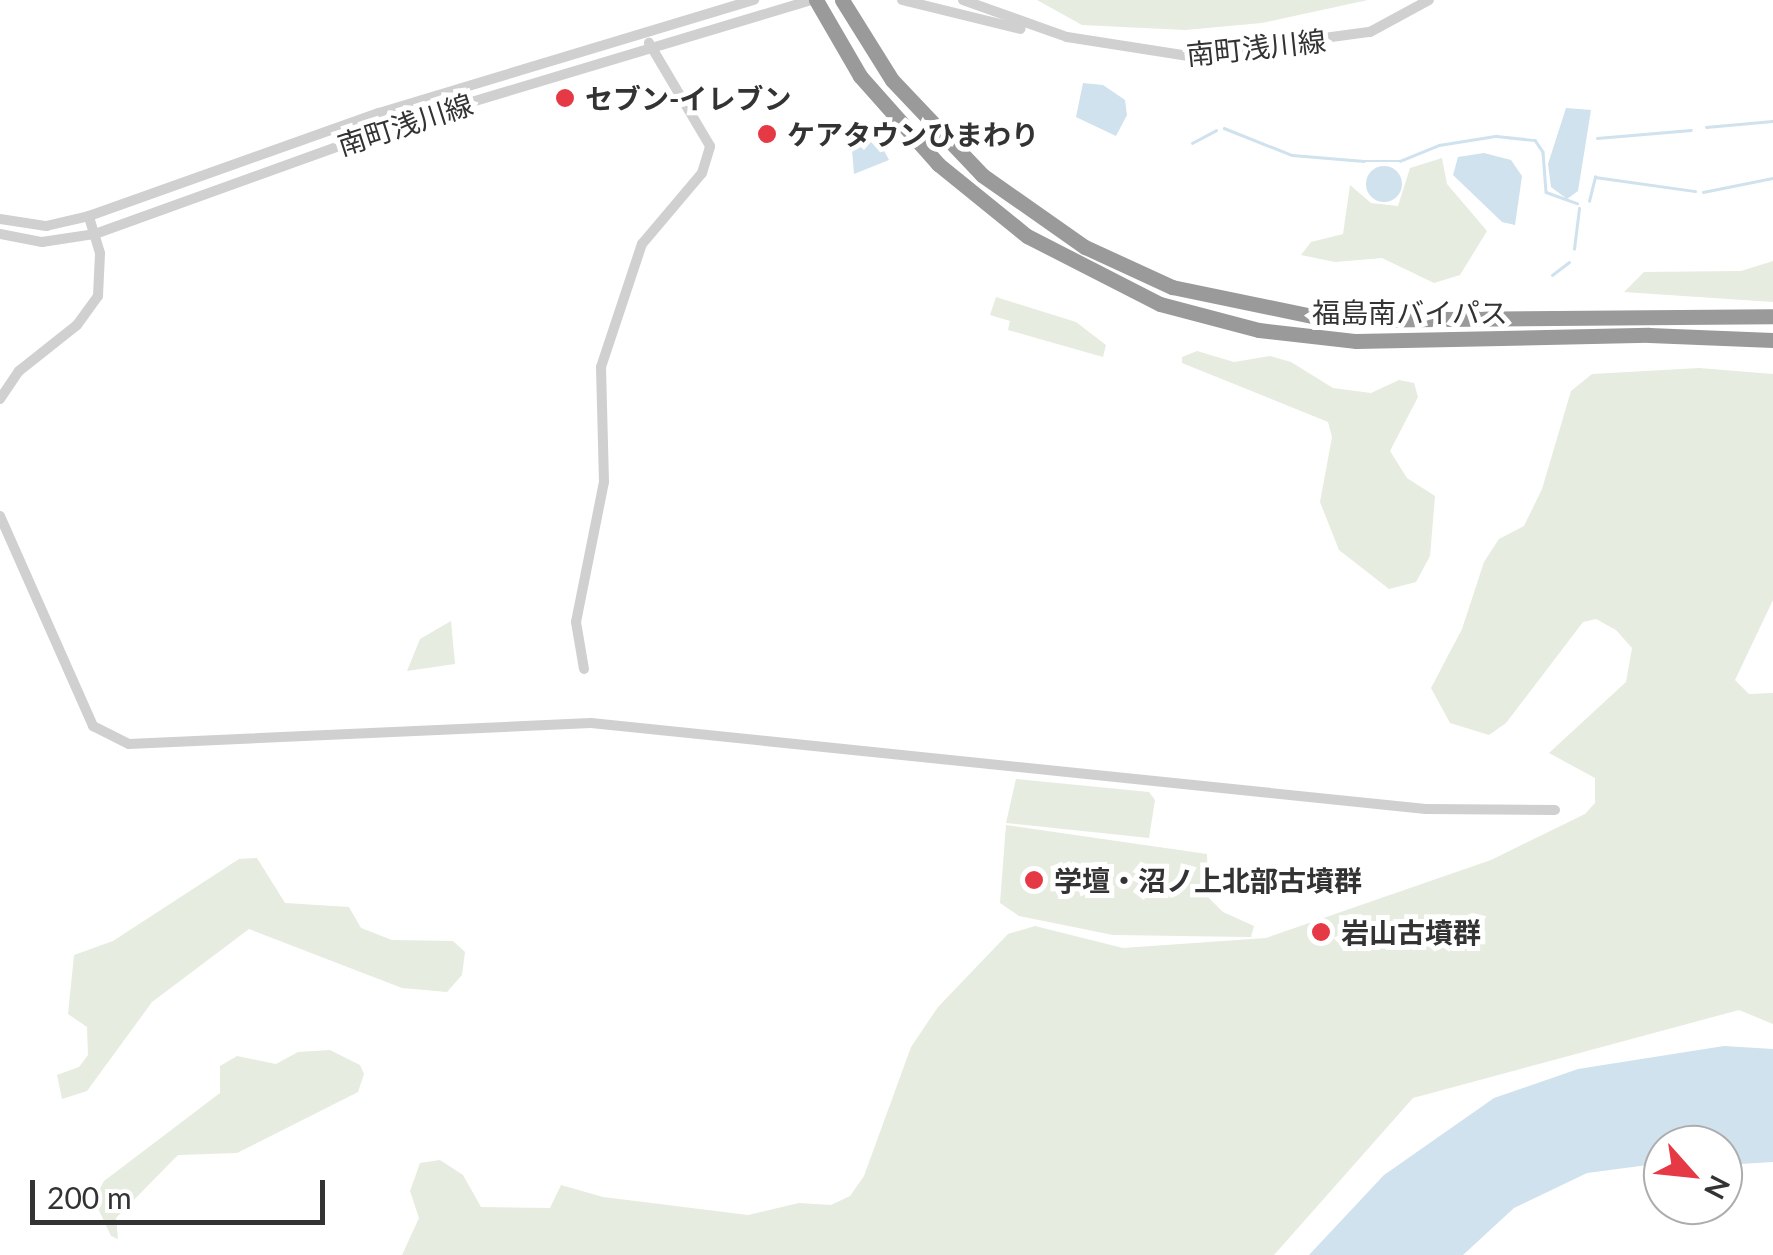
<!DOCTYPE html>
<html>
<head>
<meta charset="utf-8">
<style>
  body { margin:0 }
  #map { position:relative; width:1773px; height:1255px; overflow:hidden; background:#fff; font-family:Lato,"Noto Sans JP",sans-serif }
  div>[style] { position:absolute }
  .green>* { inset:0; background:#e6ecdf }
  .water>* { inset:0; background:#cfe2ee }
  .round { border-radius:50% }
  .stream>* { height:2.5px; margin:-1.25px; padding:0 1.25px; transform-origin:1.25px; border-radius:1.25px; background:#cfe2ee }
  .minor>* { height:10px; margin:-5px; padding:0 5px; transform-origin:5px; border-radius:5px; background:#d0d0d0 }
  .highway>* { height:15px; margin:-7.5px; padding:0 7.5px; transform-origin:7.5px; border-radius:7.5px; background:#9a9a9a }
  .dots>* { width:28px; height:28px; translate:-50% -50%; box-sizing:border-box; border:5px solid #fff; border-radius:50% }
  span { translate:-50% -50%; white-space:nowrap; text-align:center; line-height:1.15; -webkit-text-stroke:10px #fff; paint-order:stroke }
  .street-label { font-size:28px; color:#333 }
  .poi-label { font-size:28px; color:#333; font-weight:700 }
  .left { translate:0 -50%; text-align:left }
  .north { position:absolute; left:1643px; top:1125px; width:100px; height:100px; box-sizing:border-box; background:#fff; border:2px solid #adadad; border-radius:50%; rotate:117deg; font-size:28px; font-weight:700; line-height:40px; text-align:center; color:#333 }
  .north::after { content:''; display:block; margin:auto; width:35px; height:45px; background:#e63946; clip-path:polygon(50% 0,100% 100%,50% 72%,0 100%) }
  .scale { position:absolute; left:30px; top:1180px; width:295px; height:45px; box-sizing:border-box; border:5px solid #333; border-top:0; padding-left:12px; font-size:30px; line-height:35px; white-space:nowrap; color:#333; -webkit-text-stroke:8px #fff; paint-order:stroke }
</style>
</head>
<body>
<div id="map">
  <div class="green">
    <div style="clip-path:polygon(1037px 0,1368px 0,1262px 23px,1185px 30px,1082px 25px)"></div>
    <div style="clip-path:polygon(1442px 158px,1447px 184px,1487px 231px,1460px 275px,1434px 283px,1382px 258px,1335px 262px,1301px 255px,1311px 242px,1343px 234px,1350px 185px,1371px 203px,1398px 206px,1410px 168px)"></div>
    <div style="clip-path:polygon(1773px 261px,1773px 302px,1624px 292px,1644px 272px,1741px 271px)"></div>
    <div style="clip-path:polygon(996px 297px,1076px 322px,1106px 345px,1103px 357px,1008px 330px,1010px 321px,990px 315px)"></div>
    <div style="clip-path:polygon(1197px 351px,1234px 362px,1270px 356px,1291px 362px,1333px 388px,1371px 393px,1399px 380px,1414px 383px,1418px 397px,1390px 451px,1407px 478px,1435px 496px,1430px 556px,1416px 582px,1389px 589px,1339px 550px,1320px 502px,1332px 437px,1328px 422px,1182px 363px,1182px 357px)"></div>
    <div style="clip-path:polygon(1699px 368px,1773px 374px,1773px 600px,1735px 680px,1749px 694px,1773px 693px,1773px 1024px,1739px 1010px,1413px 1098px,1274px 1255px,402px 1255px,419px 1218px,410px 1191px,420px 1163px,440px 1160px,463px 1175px,481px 1207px,550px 1208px,561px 1185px,603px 1197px,748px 1215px,799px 1203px,831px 1205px,850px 1196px,864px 1176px,911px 1047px,938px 1007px,1008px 934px,1035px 926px,1123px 948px,1266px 938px,1491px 860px,1585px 814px,1595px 803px,1595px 778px,1549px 753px,1626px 682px,1632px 648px,1616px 630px,1596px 619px,1583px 622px,1506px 723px,1489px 735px,1450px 723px,1431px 688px,1462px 629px,1484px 562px,1499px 539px,1524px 526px,1542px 489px,1571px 391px,1592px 374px)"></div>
    <div style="clip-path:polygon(451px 621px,455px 664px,407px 671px,420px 639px)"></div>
    <div style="clip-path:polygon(1016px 779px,1149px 792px,1155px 800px,1149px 838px,1006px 823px)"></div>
    <div style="clip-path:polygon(1006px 825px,1207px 854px,1208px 897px,1223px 912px,1254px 926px,1251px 937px,1113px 935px,1019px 916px,1000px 903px)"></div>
    <div style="clip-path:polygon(257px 858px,285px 903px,349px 907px,361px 928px,392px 940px,453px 941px,465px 952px,462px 975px,447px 992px,402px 988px,249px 929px,152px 1002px,87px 1091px,62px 1099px,57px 1075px,79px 1067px,88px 1055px,87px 1027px,68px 1014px,74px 955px,113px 941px,239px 859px)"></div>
    <div style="clip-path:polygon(330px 1050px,360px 1065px,364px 1074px,358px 1092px,237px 1153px,178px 1155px,116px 1218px,118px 1239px,111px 1236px,94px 1200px,104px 1181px,220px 1093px,220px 1066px,237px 1056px,276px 1064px,298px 1052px)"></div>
  </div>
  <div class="water">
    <div style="clip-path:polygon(1083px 83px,1103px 85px,1125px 100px,1127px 115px,1116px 136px,1076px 117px)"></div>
    <div style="clip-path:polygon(1566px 108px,1591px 110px,1578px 191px,1567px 199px,1551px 187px,1548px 164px)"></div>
    <div style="clip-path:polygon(851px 137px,880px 143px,889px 160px,854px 174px)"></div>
    <div style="clip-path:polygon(1484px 153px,1511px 160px,1522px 176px,1515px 225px,1502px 222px,1453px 175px,1458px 157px)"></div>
    <div class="round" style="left:1366px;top:166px;width:36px;height:36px"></div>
    <div style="clip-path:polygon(1724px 1046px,1773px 1049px,1773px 1162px,1723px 1165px,1723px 1145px,1663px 1145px,1663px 1163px,1587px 1173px,1514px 1208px,1463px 1255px,1309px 1255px,1384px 1175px,1494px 1098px,1578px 1069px)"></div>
  </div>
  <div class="stream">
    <div style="left:1706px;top:127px;width:67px;rotate:-5.1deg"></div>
    <div style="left:1224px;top:128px;width:73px;rotate:21.7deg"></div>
    <div style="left:1292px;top:155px;width:72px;rotate:4.8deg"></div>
    <div style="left:1364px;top:161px;width:36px"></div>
    <div style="left:1400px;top:161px;width:42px;rotate:-22.3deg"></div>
    <div style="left:1439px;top:145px;width:58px;rotate:-9deg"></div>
    <div style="left:1496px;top:136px;width:39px;rotate:6deg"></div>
    <div style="left:1535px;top:140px;width:14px;rotate:56deg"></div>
    <div style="left:1543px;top:152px;width:40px;rotate:85.7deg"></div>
    <div style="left:1546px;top:192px;width:33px;rotate:20deg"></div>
    <div style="left:1597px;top:138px;width:94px;rotate:-4.9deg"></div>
    <div style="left:1192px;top:143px;width:27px;rotate:-28deg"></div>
    <div style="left:1703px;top:192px;width:71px;rotate:-11.3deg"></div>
    <div style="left:1589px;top:201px;width:25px;rotate:-76deg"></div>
    <div style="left:1595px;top:177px;width:101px;rotate:8deg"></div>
    <div style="left:1574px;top:249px;width:41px;rotate:-83deg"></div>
    <div style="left:1552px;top:275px;width:21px;rotate:-37deg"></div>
  </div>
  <div class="minor">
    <div style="left:902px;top:0;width:122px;rotate:13.7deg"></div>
    <div style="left:963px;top:0;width:110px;rotate:19.6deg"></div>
    <div style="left:1067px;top:37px;width:123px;rotate:8.9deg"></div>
    <div style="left:1189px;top:56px;width:183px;rotate:-7.6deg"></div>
    <div style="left:1370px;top:32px;width:67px;rotate:-28.5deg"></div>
    <div style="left:0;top:219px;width:47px;rotate:8.7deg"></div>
    <div style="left:46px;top:226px;width:44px;rotate:-13.1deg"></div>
    <div style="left:89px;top:216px;width:308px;rotate:-19.6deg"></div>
    <div style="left:379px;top:113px;width:392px;rotate:-16.8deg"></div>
    <div style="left:0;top:234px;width:43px;rotate:10.8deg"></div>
    <div style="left:42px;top:242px;width:54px;rotate:-8.6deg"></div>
    <div style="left:95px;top:234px;width:340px;rotate:-19.8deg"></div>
    <div style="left:415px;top:119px;width:414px;rotate:-16.7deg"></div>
    <div style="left:0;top:399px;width:34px;rotate:-56deg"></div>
    <div style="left:19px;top:371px;width:74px;rotate:-38.4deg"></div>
    <div style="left:77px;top:325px;width:36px;rotate:-54deg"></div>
    <div style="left:98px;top:296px;width:43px;rotate:-87.3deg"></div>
    <div style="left:100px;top:253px;width:39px;rotate:-107deg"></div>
    <div style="left:0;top:516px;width:230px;rotate:66.1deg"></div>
    <div style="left:93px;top:726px;width:40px;rotate:26.6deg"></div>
    <div style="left:129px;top:744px;width:462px;rotate:-2.6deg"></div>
    <div style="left:591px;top:723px;width:839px;rotate:5.88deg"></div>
    <div style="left:1426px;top:809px;width:129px;rotate:0.4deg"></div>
    <div style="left:584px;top:669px;width:48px;rotate:-99.7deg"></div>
    <div style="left:576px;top:622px;width:143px;rotate:-78.7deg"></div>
    <div style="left:604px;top:482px;width:115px;rotate:-91.5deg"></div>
    <div style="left:601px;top:367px;width:130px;rotate:-71.6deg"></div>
    <div style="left:642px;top:244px;width:93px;rotate:-49.8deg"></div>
    <div style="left:702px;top:173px;width:28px;rotate:-73deg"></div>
    <div style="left:710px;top:146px;width:120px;rotate:-120.6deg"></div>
  </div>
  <div class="highway">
    <div style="left:816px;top:0;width:88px;rotate:59.9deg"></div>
    <div style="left:860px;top:76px;width:118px;rotate:48.4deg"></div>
    <div style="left:938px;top:164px;width:114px;rotate:39deg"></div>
    <div style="left:1027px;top:236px;width:149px;rotate:27.1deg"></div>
    <div style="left:1160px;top:304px;width:102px;rotate:14.7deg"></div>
    <div style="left:1259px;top:330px;width:98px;rotate:6.5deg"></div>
    <div style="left:1356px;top:341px;width:293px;rotate:-1.2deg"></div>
    <div style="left:1649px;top:335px;width:124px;rotate:2.3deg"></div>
    <div style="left:842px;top:0;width:94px;rotate:58deg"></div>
    <div style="left:892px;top:80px;width:131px;rotate:46.5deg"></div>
    <div style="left:982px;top:175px;width:126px;rotate:35deg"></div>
    <div style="left:1085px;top:247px;width:96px;rotate:24.7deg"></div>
    <div style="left:1172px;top:287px;width:162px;rotate:11.7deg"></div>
    <div style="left:1331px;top:320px;width:442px;rotate:-0.5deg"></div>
  </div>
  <div class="dots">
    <div style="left:565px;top:98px;background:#e63946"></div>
    <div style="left:767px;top:134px;background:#e63946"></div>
    <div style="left:1034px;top:880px;background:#e63946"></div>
    <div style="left:1321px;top:932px;background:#e63946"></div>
  </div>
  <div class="street-label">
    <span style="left:1256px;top:47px;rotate:-6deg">南町浅川線</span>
    <span style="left:405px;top:124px;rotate:-18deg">南町浅川線</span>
    <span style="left:1410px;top:312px">福島南バイパス</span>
  </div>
  <div class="poi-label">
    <span class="left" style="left:585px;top:98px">セブン-イレブン</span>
    <span class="left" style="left:787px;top:134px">ケアタウンひまわり</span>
    <span class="left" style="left:1054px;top:880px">学壇・沼ノ上北部古墳群</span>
    <span class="left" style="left:1341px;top:932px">岩山古墳群</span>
  </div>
  <div class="north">N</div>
  <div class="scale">200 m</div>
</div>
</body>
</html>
